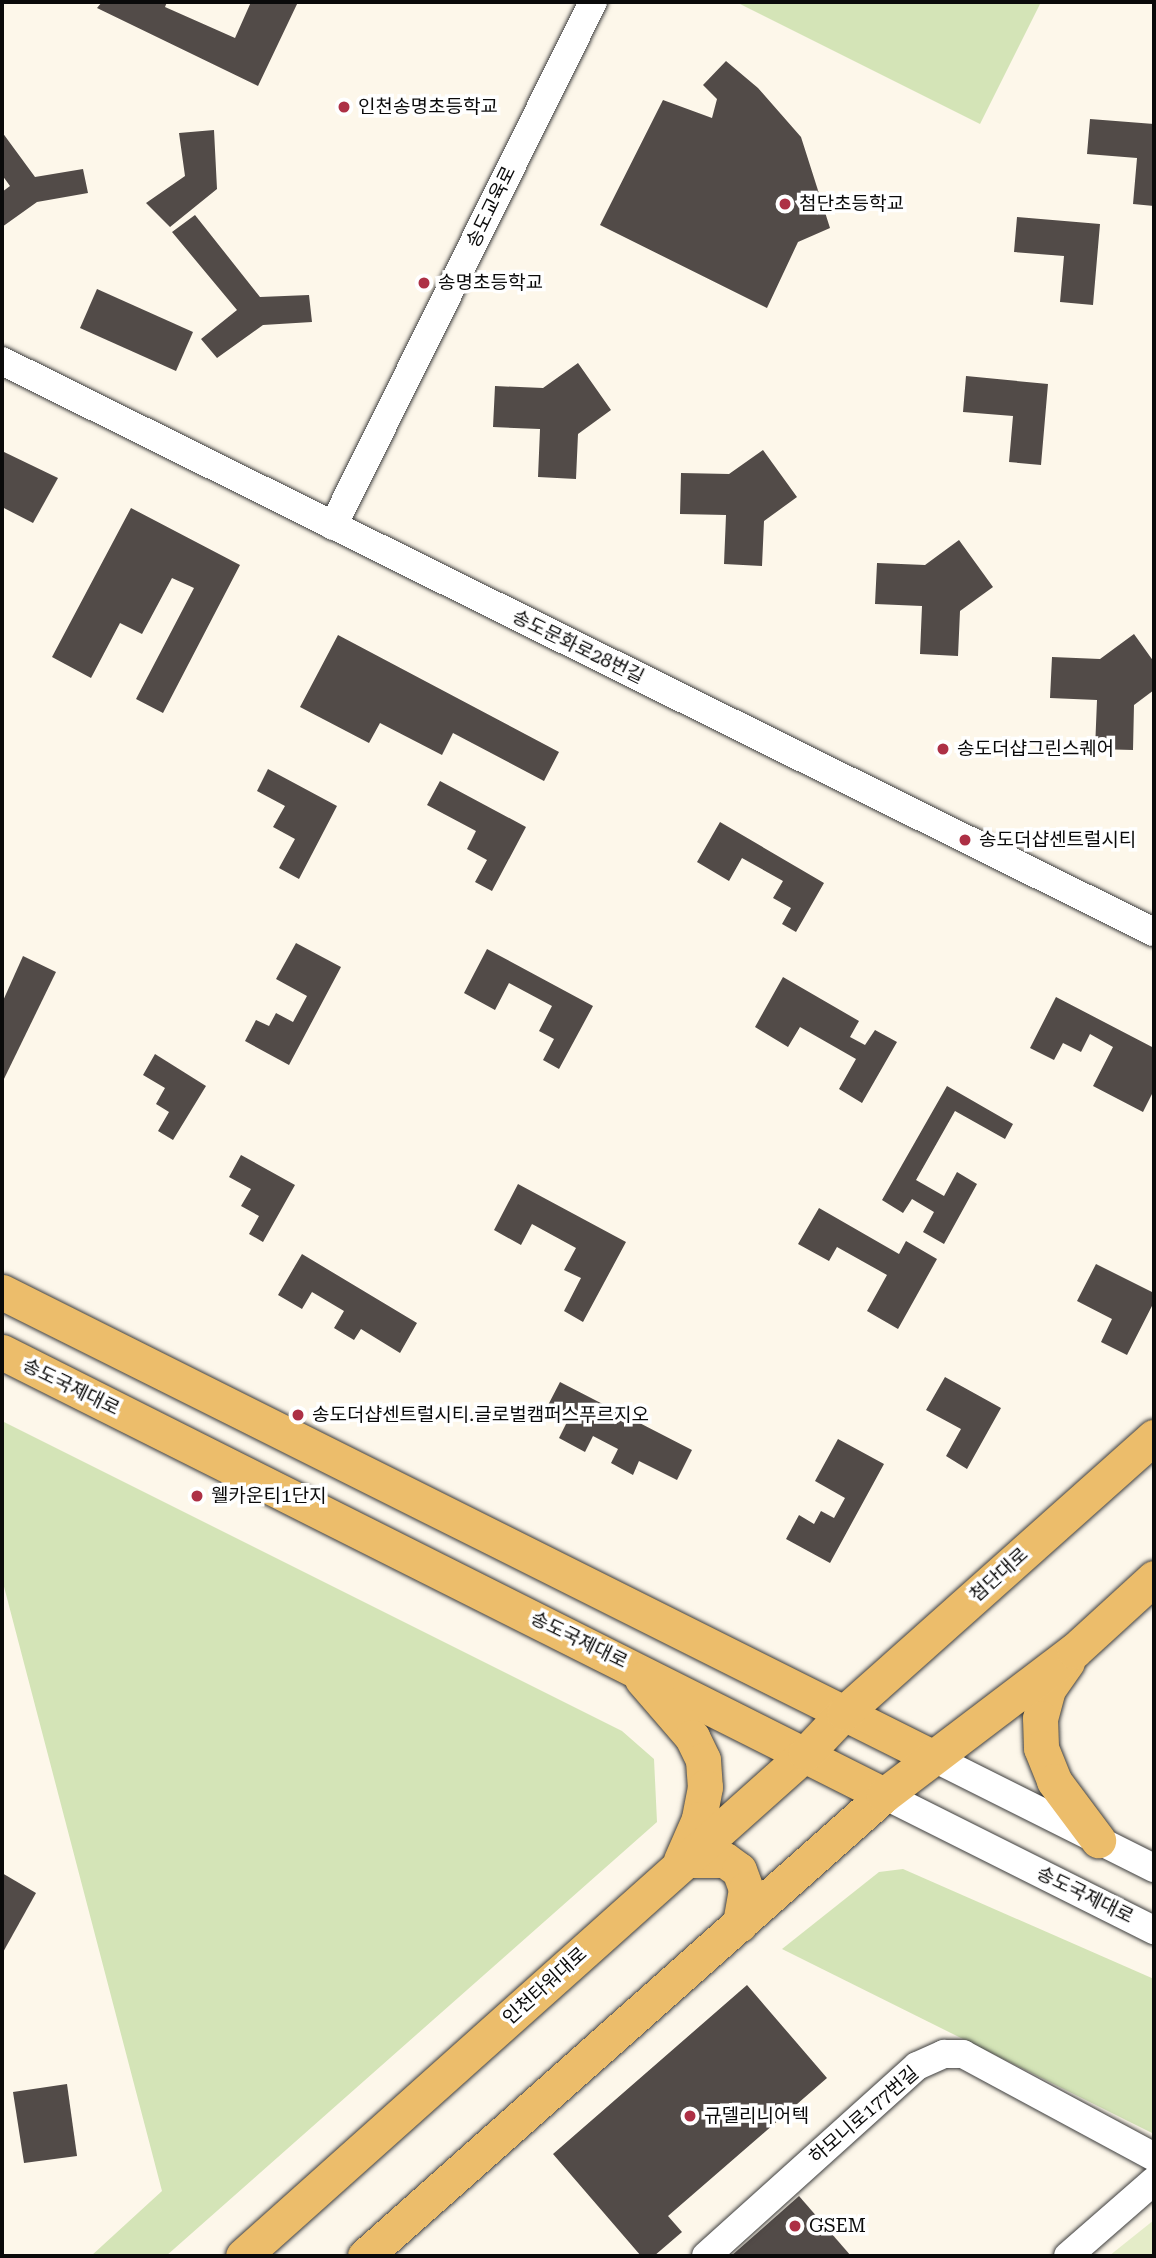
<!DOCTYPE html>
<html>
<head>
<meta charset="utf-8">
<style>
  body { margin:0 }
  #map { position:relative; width:1156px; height:2258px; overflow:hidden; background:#fdf7ea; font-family:"Roboto Serif","Noto Sans KR",serif }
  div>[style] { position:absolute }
  .green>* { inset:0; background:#d4e4b7 }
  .pitch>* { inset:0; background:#e4ecc8 }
  .building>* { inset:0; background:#524b48 }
  .roads { filter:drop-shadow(0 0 2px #3d3d3d) drop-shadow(0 0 2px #3d3d3d) }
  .minor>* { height:28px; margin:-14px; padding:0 14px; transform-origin:14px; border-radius:14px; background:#fff }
  .major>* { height:35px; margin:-17.5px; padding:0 17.5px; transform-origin:17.5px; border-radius:17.5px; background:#ecbd6b }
  .dots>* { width:19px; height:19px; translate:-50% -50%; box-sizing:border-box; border:4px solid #fff; border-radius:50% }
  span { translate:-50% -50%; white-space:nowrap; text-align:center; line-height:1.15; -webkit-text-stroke:7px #fff; paint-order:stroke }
  .poi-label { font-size:19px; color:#0a0a0a }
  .left { translate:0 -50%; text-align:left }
  .street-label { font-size:19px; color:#0a0a0a }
  .frame { position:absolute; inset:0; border:4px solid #0a0a0a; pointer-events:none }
</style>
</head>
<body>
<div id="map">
  <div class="green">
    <div style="clip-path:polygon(736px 2px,1041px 2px,980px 124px)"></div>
    <div style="clip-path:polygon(2px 1421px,622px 1731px,654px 1759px,657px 1822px,166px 2256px,91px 2256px,162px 2191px,2px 1579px)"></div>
    <div style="clip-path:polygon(903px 1869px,1154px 1979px,1154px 2134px,782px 1949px,879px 1872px)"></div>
  </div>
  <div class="pitch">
    <div style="clip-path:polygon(1154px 2220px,1154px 2256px,1109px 2256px)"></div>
  </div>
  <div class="building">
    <div style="clip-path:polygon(102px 2px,167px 2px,165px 7px,235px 38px,251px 2px,298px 2px,258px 86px,97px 8px)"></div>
    <div style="clip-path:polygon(726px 61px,758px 88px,801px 137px,830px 228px,798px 242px,767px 308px,600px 225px,663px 100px,712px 118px,717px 99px,703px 85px)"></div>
    <div style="clip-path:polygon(1090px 119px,1154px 124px,1154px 206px,1133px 204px,1137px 158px,1087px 154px)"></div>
    <div style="clip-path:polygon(214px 130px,217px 189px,170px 227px,146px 203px,185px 176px,179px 133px)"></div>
    <div style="clip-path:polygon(2px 132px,35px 177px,83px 169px,88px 193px,37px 202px,2px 227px,2px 192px,10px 186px,2px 175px)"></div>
    <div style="clip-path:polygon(195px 215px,260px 297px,309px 295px,312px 322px,263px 325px,217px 358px,201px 339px,237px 310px,172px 232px)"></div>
    <div style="clip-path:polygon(1017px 217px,1100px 224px,1093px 305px,1060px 302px,1064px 256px,1014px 252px)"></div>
    <div style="clip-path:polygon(97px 289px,193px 332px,176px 371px,80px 328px)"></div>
    <div style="clip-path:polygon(578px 363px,611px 410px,578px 434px,576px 479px,538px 477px,540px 429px,493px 427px,495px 386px,543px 388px)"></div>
    <div style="clip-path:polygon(966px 376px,1048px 384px,1041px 465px,1009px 462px,1013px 416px,963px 412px)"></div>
    <div style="clip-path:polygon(763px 450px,797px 497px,764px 521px,762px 566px,724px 564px,726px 515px,680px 514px,681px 473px,729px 474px)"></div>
    <div style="clip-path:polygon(2px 451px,58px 478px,33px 523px,2px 507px)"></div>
    <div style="clip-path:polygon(131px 508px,240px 565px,163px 713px,136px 699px,194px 588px,172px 578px,142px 634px,120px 623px,91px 678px,52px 657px)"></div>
    <div style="clip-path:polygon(959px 540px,993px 587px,960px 611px,958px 656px,920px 654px,922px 606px,875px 604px,877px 563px,925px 565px)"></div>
    <div style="clip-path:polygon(1134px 634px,1154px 662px,1154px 690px,1134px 705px,1133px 750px,1095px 749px,1097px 700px,1050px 698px,1052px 657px,1100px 659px)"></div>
    <div style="clip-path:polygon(338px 635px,559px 752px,544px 781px,453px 733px,442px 755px,380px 723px,369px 743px,300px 707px)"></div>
    <div style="clip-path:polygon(268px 769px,337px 806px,299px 879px,279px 868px,295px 839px,273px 827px,285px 806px,257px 791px)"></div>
    <div style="clip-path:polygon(440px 781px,526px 827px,492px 891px,475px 882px,487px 860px,467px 849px,476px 831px,427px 805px)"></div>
    <div style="clip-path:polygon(720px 822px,824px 883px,796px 932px,782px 924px,791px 908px,773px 898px,783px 881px,742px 858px,729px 881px,697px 862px)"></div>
    <div style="clip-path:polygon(296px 943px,341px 967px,289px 1065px,245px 1041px,256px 1020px,269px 1026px,276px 1013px,293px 1022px,307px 996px,276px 979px)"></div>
    <div style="clip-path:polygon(487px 949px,593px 1006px,559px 1069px,543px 1060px,554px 1039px,539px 1031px,552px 1006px,509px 983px,495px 1010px,464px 993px)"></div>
    <div style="clip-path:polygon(23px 956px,56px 972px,2px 1083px,2px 1003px)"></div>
    <div style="clip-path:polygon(783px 977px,859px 1021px,850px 1037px,865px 1045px,875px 1030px,897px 1042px,862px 1103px,839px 1089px,856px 1059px,800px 1027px,788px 1047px,755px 1027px)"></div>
    <div style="clip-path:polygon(1056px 997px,1154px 1048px,1154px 1090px,1143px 1112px,1093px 1086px,1113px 1047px,1090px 1034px,1081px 1052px,1063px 1043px,1054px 1060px,1030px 1048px)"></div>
    <div style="clip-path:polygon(155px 1054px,206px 1086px,173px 1140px,158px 1131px,169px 1112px,156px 1104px,165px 1088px,143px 1075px)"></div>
    <div style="clip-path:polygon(947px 1086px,1013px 1124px,1005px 1139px,955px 1111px,916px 1180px,944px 1196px,957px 1172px,977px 1184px,944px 1244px,923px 1232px,934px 1212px,912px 1199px,903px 1213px,882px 1200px)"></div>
    <div style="clip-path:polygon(241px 1155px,295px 1185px,263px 1242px,249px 1234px,259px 1216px,241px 1206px,251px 1189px,229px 1177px)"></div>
    <div style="clip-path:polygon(518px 1184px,626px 1242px,583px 1322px,564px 1311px,581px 1278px,564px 1270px,576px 1248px,532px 1224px,521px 1245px,494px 1230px)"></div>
    <div style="clip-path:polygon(819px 1208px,899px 1254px,906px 1241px,937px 1259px,898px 1329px,867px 1311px,887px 1275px,837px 1247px,829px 1261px,798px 1244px)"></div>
    <div style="clip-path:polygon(302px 1254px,417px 1323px,400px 1353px,361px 1329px,354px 1340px,334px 1328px,344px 1311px,312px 1292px,302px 1309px,278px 1295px)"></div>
    <div style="clip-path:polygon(1096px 1264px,1154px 1293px,1154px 1302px,1127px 1355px,1101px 1342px,1112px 1319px,1077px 1301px)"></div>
    <div style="clip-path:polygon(945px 1377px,1001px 1408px,967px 1469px,946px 1456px,961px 1429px,926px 1410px)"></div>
    <div style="clip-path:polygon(560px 1382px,692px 1450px,677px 1480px,639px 1461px,633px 1475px,611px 1463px,618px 1449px,593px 1436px,585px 1452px,559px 1438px,568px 1420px,546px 1409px)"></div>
    <div style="clip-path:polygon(838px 1439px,884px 1464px,830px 1563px,786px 1539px,799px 1515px,814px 1524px,821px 1511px,834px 1518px,845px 1498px,815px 1481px)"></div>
    <div style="clip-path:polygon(2px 1873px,36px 1893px,2px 1954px)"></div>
    <div style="clip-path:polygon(747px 1985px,827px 2078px,668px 2216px,682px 2232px,654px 2256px,641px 2256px,553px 2154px)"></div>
    <div style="clip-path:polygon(67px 2084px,77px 2156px,24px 2163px,13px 2092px)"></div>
    <div style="clip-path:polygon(799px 2196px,851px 2256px,731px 2256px)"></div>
  </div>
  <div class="roads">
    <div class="minor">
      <div style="left:2px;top:361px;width:1286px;rotate:26.37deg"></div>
      <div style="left:333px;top:526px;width:585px;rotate:-63.61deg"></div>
      <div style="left:932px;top:1757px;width:248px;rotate:26.6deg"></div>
      <div style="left:884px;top:1795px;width:302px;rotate:26.6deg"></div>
      <div style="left:706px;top:2256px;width:284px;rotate:-42deg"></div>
      <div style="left:917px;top:2066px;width:30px;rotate:-24deg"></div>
      <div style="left:944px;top:2054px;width:19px"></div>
      <div style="left:963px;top:2054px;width:217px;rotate:28.3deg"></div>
      <div style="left:1068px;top:2256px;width:114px;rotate:-41.1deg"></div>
    </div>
    <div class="major">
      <div style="left:2px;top:1292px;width:1040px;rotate:26.57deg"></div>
      <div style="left:2px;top:1352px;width:987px;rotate:26.67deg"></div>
      <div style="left:1067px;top:1662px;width:33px;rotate:125deg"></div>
      <div style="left:1048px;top:1689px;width:30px;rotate:105deg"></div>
      <div style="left:1040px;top:1718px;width:30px;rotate:88deg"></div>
      <div style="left:1041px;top:1748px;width:35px;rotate:68deg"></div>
      <div style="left:1054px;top:1781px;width:74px;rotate:53.3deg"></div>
      <div style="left:642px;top:1679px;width:77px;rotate:49.2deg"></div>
      <div style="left:692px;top:1737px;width:25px;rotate:64deg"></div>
      <div style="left:703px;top:1760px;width:27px;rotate:86deg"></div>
      <div style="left:705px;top:1787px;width:33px;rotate:101deg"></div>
      <div style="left:699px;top:1819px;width:45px;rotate:113.7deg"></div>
      <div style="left:687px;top:1860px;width:38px"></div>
      <div style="left:725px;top:1860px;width:17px;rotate:36deg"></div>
      <div style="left:739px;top:1870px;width:20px;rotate:70deg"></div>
      <div style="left:746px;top:1889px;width:36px;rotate:100deg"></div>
      <div style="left:243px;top:2256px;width:755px;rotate:-41.78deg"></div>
      <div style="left:806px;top:1753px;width:55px;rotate:-46.5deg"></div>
      <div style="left:844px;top:1713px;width:415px;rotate:-41.7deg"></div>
      <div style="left:365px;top:2256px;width:694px;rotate:-41.61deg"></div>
      <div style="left:884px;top:1795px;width:238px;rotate:-37.2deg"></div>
      <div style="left:1074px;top:1651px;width:108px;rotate:-42.4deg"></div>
    </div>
  </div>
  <div class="dots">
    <div style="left:344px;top:107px;background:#ad3045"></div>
    <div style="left:785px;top:204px;background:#ad3045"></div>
    <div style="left:424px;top:283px;background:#ad3045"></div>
    <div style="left:943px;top:749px;background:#ad3045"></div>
    <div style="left:965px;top:840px;background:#ad3045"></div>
    <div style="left:298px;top:1415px;background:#ad3045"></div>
    <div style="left:197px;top:1496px;background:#ad3045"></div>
    <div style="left:690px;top:2116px;background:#ad3045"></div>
    <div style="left:795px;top:2226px;background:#ad3045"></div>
  </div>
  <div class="poi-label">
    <span class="left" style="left:358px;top:107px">인천송명초등학교</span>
    <span class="left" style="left:799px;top:204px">첨단초등학교</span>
    <span class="left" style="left:438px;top:283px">송명초등학교</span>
    <span class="left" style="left:957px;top:749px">송도더샵그린스퀘어</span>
    <span class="left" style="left:979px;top:840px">송도더샵센트럴시티</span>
    <span class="left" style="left:312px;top:1415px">송도더샵센트럴시티.글로벌캠퍼스푸르지오</span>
    <span class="left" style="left:211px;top:1496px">웰카운티1단지</span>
    <span class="left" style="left:704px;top:2116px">규델리니어텍</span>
    <span class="left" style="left:809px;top:2226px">GSEM</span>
  </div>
  <div class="street-label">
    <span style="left:491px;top:207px;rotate:-64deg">송도교육로</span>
    <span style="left:578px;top:647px;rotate:26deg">송도문화로28번길</span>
    <span style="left:71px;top:1387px;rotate:26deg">송도국제대로</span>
    <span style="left:999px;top:1575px;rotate:-42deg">첨단대로</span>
    <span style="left:579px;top:1640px;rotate:26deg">송도국제대로</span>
    <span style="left:1085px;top:1895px;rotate:26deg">송도국제대로</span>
    <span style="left:545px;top:1986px;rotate:-42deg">인천타워대로</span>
    <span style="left:864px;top:2115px;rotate:-41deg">하모니로177번길</span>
  </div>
  <div class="frame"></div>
</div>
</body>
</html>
